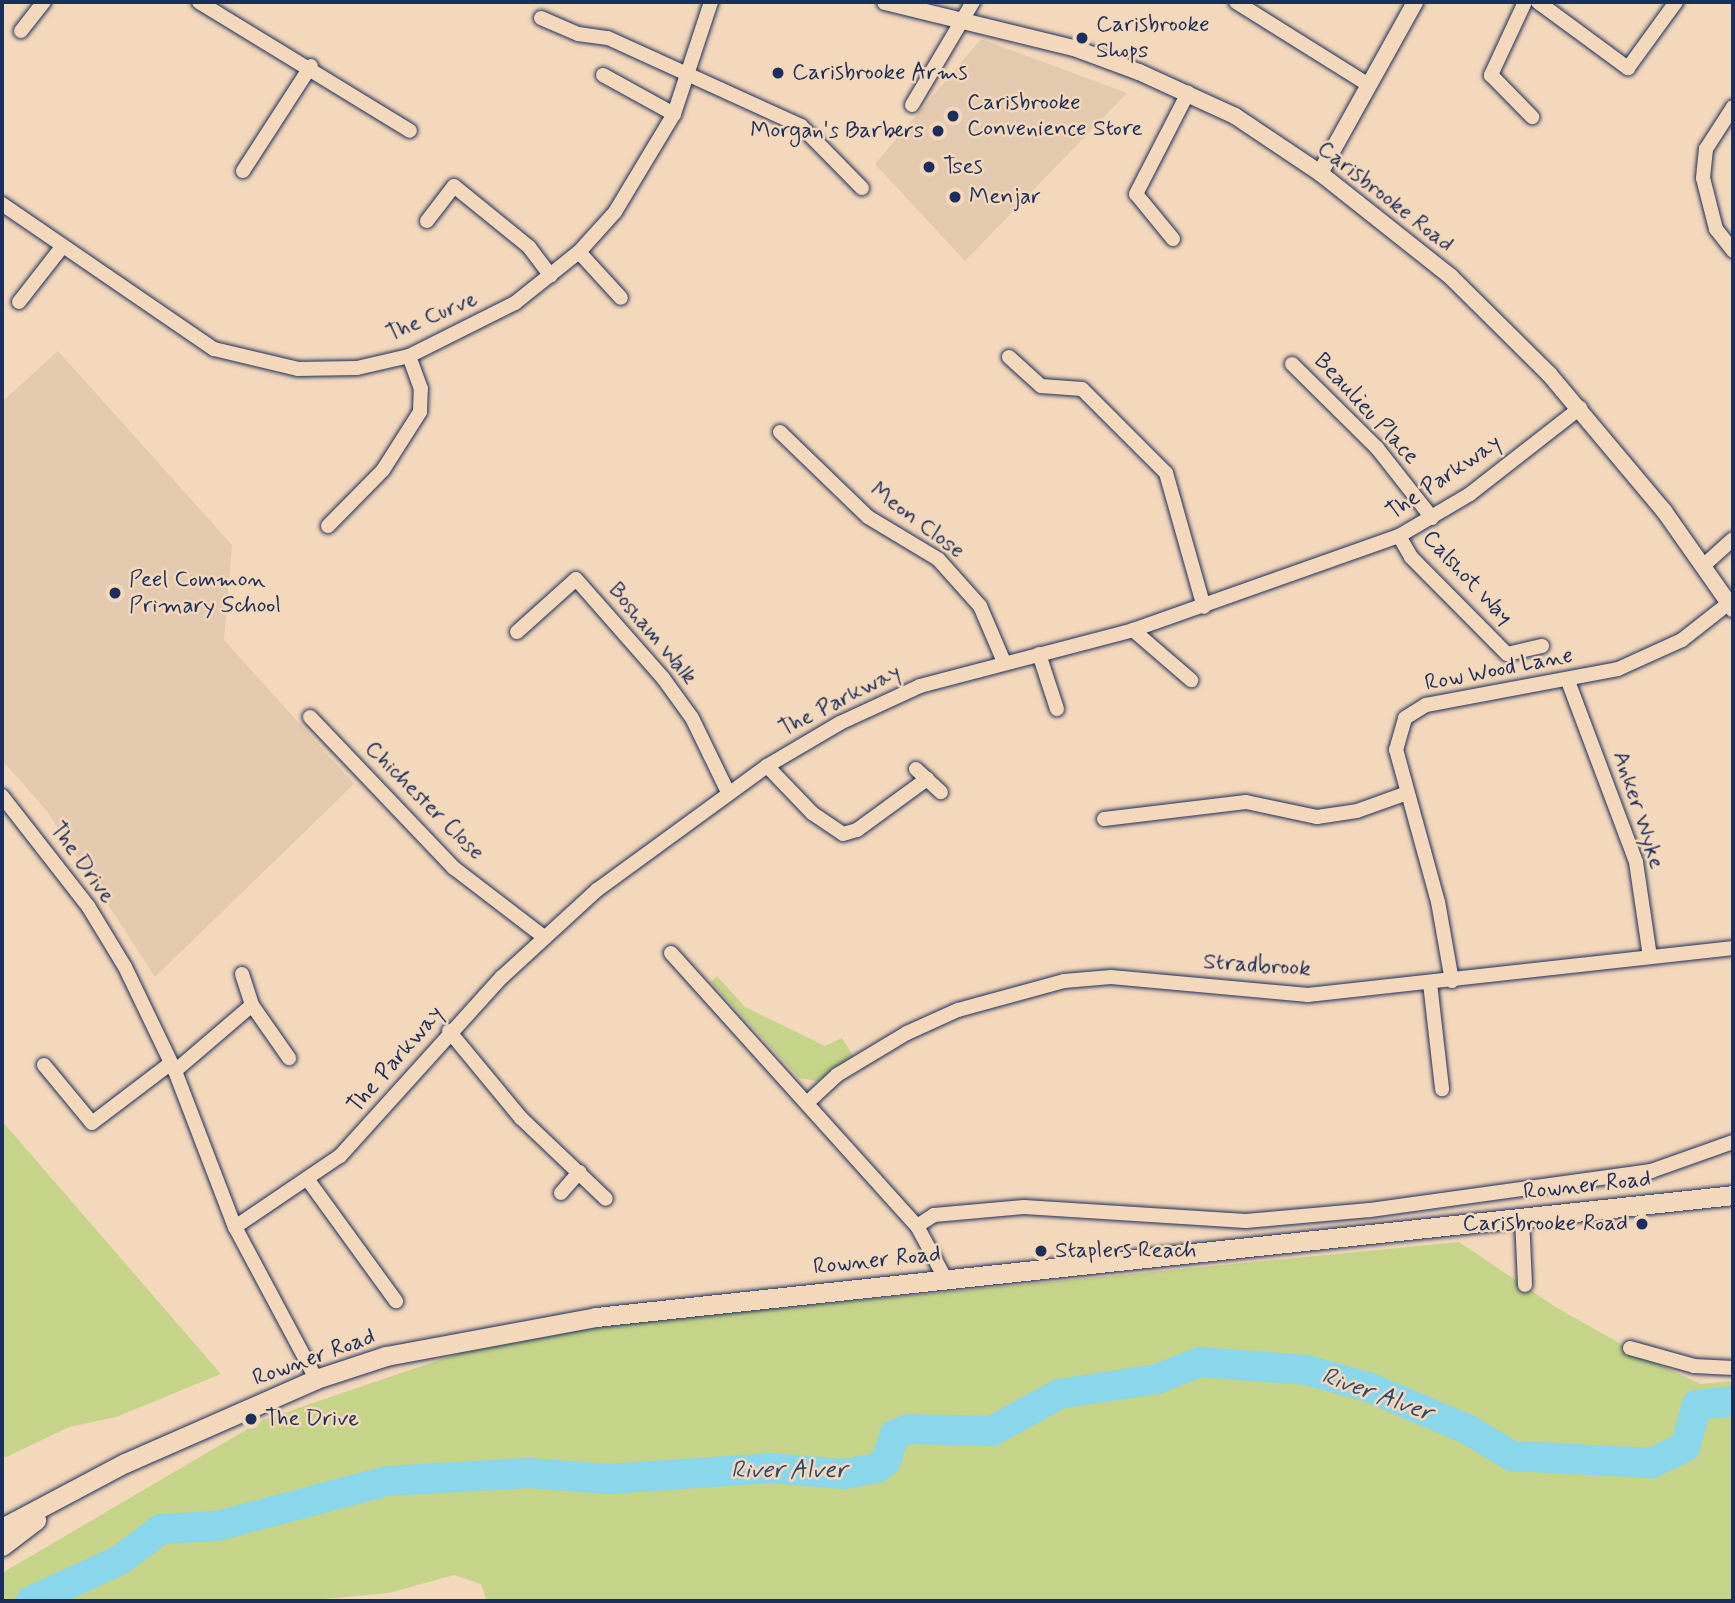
<!DOCTYPE html>
<html>
<head>
<meta charset="utf-8">
<style>
  body { margin:0 }
  #map { position:relative; width:1735px; height:1603px; overflow:hidden; background:#f4d8bb; font-family:Mynerve,sans-serif }
  div>[style] { position:absolute }
  .built>* { inset:0; background:#e3c9ad }
  .green>* { inset:0; background:#c5d488 }
  .river>* { height:30px; margin:-15px; padding:0 15px; transform-origin:15px; border-radius:15px; background:#8ad6ea }
  .roads { filter:drop-shadow(0 0 2px #1b2f5e) drop-shadow(0 0 2px #1b2f5e) }
  .minor>* { height:14px; margin:-7px; padding:0 7px; transform-origin:7px; border-radius:7px; background:#f4d8bb }
  .tertiary>* { height:16px; margin:-8px; padding:0 8px; transform-origin:8px; border-radius:8px; background:#f4d8bb }
  .secondary>* { height:19px; margin:-9.5px; padding:0 9.5px; transform-origin:9.5px; border-radius:9.5px; background:#f4d8bb }
  .dots>* { width:19px; height:19px; translate:-50% -50%; box-sizing:border-box; border:4px solid #f4d8bb; border-radius:50% }
  span { translate:-50% -50%; white-space:nowrap; text-align:center; line-height:1.15; -webkit-text-stroke:5px #f4d8bb; paint-order:stroke }
  .poi-label { font-size:23px; color:#1b2f5e }
  .left { translate:0 -50%; text-align:left }
  .right { translate:-100% -50%; text-align:right }
  .street-label { font-size:23px; color:#1b2f5e }
  .water-label { font-size:24px; color:#2c4873; font-style:italic }
  .frame { position:absolute; inset:0; border:4px solid #1b2f5e; pointer-events:none }
</style>
</head>
<body>
<div id="map">
  <div class="built">
    <div style="clip-path:polygon(981px 39px,1127px 93px,965px 261px,875px 164px)"></div>
    <div style="clip-path:polygon(58px 351px,232px 545px,224px 640px,354px 784px,155px 977px,47px 811px,2px 760px,2px 402px)"></div>
  </div>
  <div class="green">
    <div style="clip-path:polygon(717px 976px,745px 1007px,825px 1046px,842px 1038px,854px 1057px,817px 1081px,799px 1078px,711px 982px)"></div>
    <div style="clip-path:polygon(2px 1121px,221px 1374px,116px 1417px,69px 1427px,2px 1459px)"></div>
    <div style="clip-path:polygon(1459px 1242px,1557px 1308px,1657px 1364px,1701px 1384px,1733px 1381px,1733px 1601px,487px 1601px,481px 1584px,454px 1575px,389px 1593px,302px 1601px,2px 1601px,2px 1573px,263px 1420px,516px 1334px)"></div>
  </div>
  <div class="river">
    <div style="left:31px;top:1601px;width:98px;rotate:-24.7deg"></div>
    <div style="left:120px;top:1560px;width:51px;rotate:-37.1deg"></div>
    <div style="left:161px;top:1529px;width:56px;rotate:-3.1deg"></div>
    <div style="left:217px;top:1526px;width:176px;rotate:-14.8deg"></div>
    <div style="left:387px;top:1481px;width:142px;rotate:-3.2deg"></div>
    <div style="left:529px;top:1473px;width:80px;rotate:4.3deg"></div>
    <div style="left:609px;top:1479px;width:162px;rotate:-3.9deg"></div>
    <div style="left:771px;top:1468px;width:74px;rotate:4.6deg"></div>
    <div style="left:845px;top:1474px;width:33px;rotate:-11deg"></div>
    <div style="left:877px;top:1468px;width:11px;rotate:-38deg"></div>
    <div style="left:886px;top:1461px;width:28px;rotate:-72deg"></div>
    <div style="left:895px;top:1434px;width:15px;rotate:-20deg"></div>
    <div style="left:909px;top:1429px;width:83px;rotate:1.4deg"></div>
    <div style="left:992px;top:1431px;width:77px;rotate:-28.9deg"></div>
    <div style="left:1059px;top:1394px;width:99px;rotate:-8.7deg"></div>
    <div style="left:1157px;top:1379px;width:46px;rotate:-21.6deg"></div>
    <div style="left:1200px;top:1362px;width:106px;rotate:4.3deg"></div>
    <div style="left:1306px;top:1370px;width:64px;rotate:15.3deg"></div>
    <div style="left:1368px;top:1387px;width:108px;rotate:23deg"></div>
    <div style="left:1467px;top:1429px;width:52px;rotate:31deg"></div>
    <div style="left:1512px;top:1456px;width:140px;rotate:2.9deg"></div>
    <div style="left:1652px;top:1463px;width:37px;rotate:-26deg"></div>
    <div style="left:1685px;top:1447px;width:44px;rotate:-74.1deg"></div>
    <div style="left:1697px;top:1405px;width:36px;rotate:-6deg"></div>
  </div>
  <div class="roads">
    <div class="minor">
      <div style="left:199px;top:2px;width:247px;rotate:31.4deg"></div>
      <div style="left:1236px;top:2px;width:155px;rotate:32deg"></div>
      <div style="left:1525px;top:2px;width:81px;rotate:115deg"></div>
      <div style="left:1491px;top:75px;width:59px;rotate:45.7deg"></div>
      <div style="left:1538px;top:2px;width:112px;rotate:36.3deg"></div>
      <div style="left:1628px;top:68px;width:82px;rotate:-54deg"></div>
      <div style="left:541px;top:18px;width:40px;rotate:23.4deg"></div>
      <div style="left:578px;top:34px;width:30px;rotate:8deg"></div>
      <div style="left:608px;top:38px;width:212px;rotate:24.5deg"></div>
      <div style="left:801px;top:126px;width:87px;rotate:45.5deg"></div>
      <div style="left:21px;top:31px;width:37px;rotate:-52deg"></div>
      <div style="left:603px;top:75px;width:81px;rotate:28.8deg"></div>
      <div style="left:912px;top:105px;width:120px;rotate:-59.4deg"></div>
      <div style="left:1733px;top:107px;width:50px;rotate:122.7deg"></div>
      <div style="left:1706px;top:149px;width:29px;rotate:96deg"></div>
      <div style="left:1703px;top:178px;width:53px;rotate:75.7deg"></div>
      <div style="left:1716px;top:229px;width:28px;rotate:52deg"></div>
      <div style="left:243px;top:171px;width:125px;rotate:-57.1deg"></div>
      <div style="left:2px;top:204px;width:257px;rotate:34.4deg"></div>
      <div style="left:214px;top:349px;width:86px;rotate:13.4deg"></div>
      <div style="left:298px;top:369px;width:59px;rotate:-1deg"></div>
      <div style="left:357px;top:368px;width:53px;rotate:-13deg"></div>
      <div style="left:409px;top:356px;width:119px;rotate:-26.6deg"></div>
      <div style="left:515px;top:303px;width:82px;rotate:-38.6deg"></div>
      <div style="left:579px;top:252px;width:54px;rotate:-48deg"></div>
      <div style="left:615px;top:212px;width:114px;rotate:-59deg"></div>
      <div style="left:674px;top:114px;width:118px;rotate:-71.7deg"></div>
      <div style="left:427px;top:221px;width:44px;rotate:-52.4deg"></div>
      <div style="left:454px;top:186px;width:97px;rotate:39.1deg"></div>
      <div style="left:529px;top:247px;width:36px;rotate:53deg"></div>
      <div style="left:1173px;top:239px;width:58px;rotate:-129.4deg"></div>
      <div style="left:1136px;top:194px;width:114px;rotate:-62.8deg"></div>
      <div style="left:579px;top:252px;width:62px;rotate:47.6deg"></div>
      <div style="left:19px;top:302px;width:70px;rotate:-52deg"></div>
      <div style="left:1009px;top:357px;width:43px;rotate:42.2deg"></div>
      <div style="left:1041px;top:386px;width:41px;rotate:4.2deg"></div>
      <div style="left:1082px;top:389px;width:119px;rotate:45deg"></div>
      <div style="left:1166px;top:473px;width:139px;rotate:74.2deg"></div>
      <div style="left:1292px;top:364px;width:120px;rotate:44.7deg"></div>
      <div style="left:1377px;top:448px;width:89px;rotate:51.8deg"></div>
      <div style="left:780px;top:432px;width:122px;rotate:44deg"></div>
      <div style="left:868px;top:517px;width:82px;rotate:31deg"></div>
      <div style="left:938px;top:559px;width:63px;rotate:48.2deg"></div>
      <div style="left:980px;top:606px;width:61px;rotate:66.8deg"></div>
      <div style="left:328px;top:526px;width:78px;rotate:-45.5deg"></div>
      <div style="left:383px;top:470px;width:69px;rotate:-57.5deg"></div>
      <div style="left:420px;top:412px;width:23px;rotate:-88deg"></div>
      <div style="left:421px;top:389px;width:35px;rotate:-110deg"></div>
      <div style="left:1399px;top:536px;width:24px;rotate:60deg"></div>
      <div style="left:1411px;top:557px;width:136px;rotate:45.3deg"></div>
      <div style="left:1507px;top:654px;width:36px;rotate:-13deg"></div>
      <div style="left:1703px;top:566px;width:40px;rotate:-42deg"></div>
      <div style="left:1133px;top:630px;width:77px;rotate:40.8deg"></div>
      <div style="left:517px;top:632px;width:79px;rotate:-41.9deg"></div>
      <div style="left:576px;top:579px;width:132px;rotate:48.7deg"></div>
      <div style="left:663px;top:678px;width:49px;rotate:54.1deg"></div>
      <div style="left:692px;top:718px;width:80px;rotate:64.1deg"></div>
      <div style="left:1039px;top:654px;width:58px;rotate:71.9deg"></div>
      <div style="left:1568px;top:681px;width:193px;rotate:69.4deg"></div>
      <div style="left:1636px;top:862px;width:96px;rotate:81.6deg"></div>
      <div style="left:310px;top:717px;width:209px;rotate:46.4deg"></div>
      <div style="left:454px;top:868px;width:113px;rotate:37.5deg"></div>
      <div style="left:767px;top:766px;width:65px;rotate:46.2deg"></div>
      <div style="left:812px;top:813px;width:37px;rotate:34deg"></div>
      <div style="left:843px;top:834px;width:15px;rotate:-16deg"></div>
      <div style="left:857px;top:830px;width:87px;rotate:-36.1deg"></div>
      <div style="left:916px;top:769px;width:34px;rotate:43deg"></div>
      <div style="left:2px;top:796px;width:140px;rotate:52deg"></div>
      <div style="left:88px;top:906px;width:71px;rotate:58.8deg"></div>
      <div style="left:125px;top:967px;width:115px;rotate:64.3deg"></div>
      <div style="left:175px;top:1071px;width:167px;rotate:69deg"></div>
      <div style="left:235px;top:1227px;width:172px;rotate:61.9deg"></div>
      <div style="left:1104px;top:819px;width:143px;rotate:-6.8deg"></div>
      <div style="left:1246px;top:802px;width:73px;rotate:11.9deg"></div>
      <div style="left:1317px;top:817px;width:40px;rotate:-8.5deg"></div>
      <div style="left:1357px;top:811px;width:53px;rotate:-19.8deg"></div>
      <div style="left:671px;top:953px;width:367px;rotate:48deg"></div>
      <div style="left:917px;top:1226px;width:59px;rotate:61.7deg"></div>
      <div style="left:242px;top:974px;width:33px;rotate:72deg"></div>
      <div style="left:252px;top:1005px;width:65px;rotate:55.1deg"></div>
      <div style="left:1452px;top:981px;width:80px;rotate:-100deg"></div>
      <div style="left:1438px;top:902px;width:158px;rotate:-105.4deg"></div>
      <div style="left:1396px;top:750px;width:33px;rotate:-74deg"></div>
      <div style="left:1405px;top:718px;width:25px;rotate:-32deg"></div>
      <div style="left:1426px;top:705px;width:195px;rotate:-10.6deg"></div>
      <div style="left:1618px;top:669px;width:70px;rotate:-24.4deg"></div>
      <div style="left:1682px;top:640px;width:60px;rotate:-38.2deg"></div>
      <div style="left:1430px;top:983px;width:107px;rotate:83.5deg"></div>
      <div style="left:449px;top:1031px;width:113px;rotate:50.4deg"></div>
      <div style="left:521px;top:1118px;width:117px;rotate:43.6deg"></div>
      <div style="left:44px;top:1065px;width:75px;rotate:50.4deg"></div>
      <div style="left:92px;top:1123px;width:99px;rotate:-37.2deg"></div>
      <div style="left:175px;top:1071px;width:101px;rotate:-40.6deg"></div>
      <div style="left:807px;top:1103px;width:41px;rotate:-43deg"></div>
      <div style="left:837px;top:1075px;width:82px;rotate:-31deg"></div>
      <div style="left:907px;top:1033px;width:56px;rotate:-24.3deg"></div>
      <div style="left:958px;top:1010px;width:110px;rotate:-15.3deg"></div>
      <div style="left:1064px;top:981px;width:47px;rotate:-4.9deg"></div>
      <div style="left:1111px;top:977px;width:198px;rotate:5.2deg"></div>
      <div style="left:1308px;top:995px;width:428px;rotate:-6.3deg"></div>
      <div style="left:308px;top:1180px;width:150px;rotate:54deg"></div>
      <div style="left:561px;top:1193px;width:28px;rotate:-49deg"></div>
      <div style="left:1522px;top:1218px;width:67px;rotate:87.4deg"></div>
      <div style="left:917px;top:1226px;width:20px;rotate:-33deg"></div>
      <div style="left:934px;top:1215px;width:90px;rotate:-5.1deg"></div>
      <div style="left:1024px;top:1207px;width:222px;rotate:3.6deg"></div>
      <div style="left:1246px;top:1221px;width:124px;rotate:-5.1deg"></div>
      <div style="left:1370px;top:1210px;width:284px;rotate:-7.9deg"></div>
      <div style="left:1651px;top:1171px;width:87px;rotate:-19.5deg"></div>
      <div style="left:235px;top:1227px;width:127px;rotate:-34.1deg"></div>
      <div style="left:340px;top:1156px;width:241px;rotate:-47.9deg"></div>
      <div style="left:502px;top:977px;width:129px;rotate:-42.5deg"></div>
      <div style="left:597px;top:890px;width:210px;rotate:-36.1deg"></div>
      <div style="left:767px;top:766px;width:85px;rotate:-30.5deg"></div>
      <div style="left:840px;top:723px;width:88px;rotate:-24.8deg"></div>
      <div style="left:920px;top:686px;width:220px;rotate:-14.7deg"></div>
      <div style="left:1133px;top:630px;width:282px;rotate:-19.5deg"></div>
      <div style="left:1399px;top:536px;width:82px;rotate:-30.6deg"></div>
      <div style="left:1470px;top:494px;width:140px;rotate:-38deg"></div>
      <div style="left:1630px;top:1348px;width:66px;rotate:15.7deg"></div>
      <div style="left:1694px;top:1366px;width:39px;rotate:3deg"></div>
    </div>
    <div class="tertiary">
      <div style="left:885px;top:2px;width:195px;rotate:13.7deg"></div>
      <div style="left:1074px;top:48px;width:69px;rotate:20.3deg"></div>
      <div style="left:1139px;top:72px;width:106px;rotate:24.6deg"></div>
      <div style="left:1235px;top:116px;width:102px;rotate:33.8deg"></div>
      <div style="left:1320px;top:173px;width:167px;rotate:38.4deg"></div>
      <div style="left:1451px;top:277px;width:138px;rotate:44.7deg"></div>
      <div style="left:1549px;top:374px;width:179px;rotate:50deg"></div>
      <div style="left:1664px;top:511px;width:120px;rotate:54.9deg"></div>
      <div style="left:1320px;top:173px;width:196px;rotate:-60.9deg"></div>
    </div>
    <div class="secondary">
      <div style="left:2px;top:1528px;width:139px;rotate:-27.9deg"></div>
      <div style="left:125px;top:1463px;width:209px;rotate:-23.7deg"></div>
      <div style="left:316px;top:1379px;width:74px;rotate:-18.2deg"></div>
      <div style="left:386px;top:1356px;width:214px;rotate:-10.5deg"></div>
      <div style="left:596px;top:1317px;width:1144px;rotate:-6.12deg"></div>
      <div style="left:2px;top:1546px;width:43px;rotate:-37.4deg"></div>
    </div>
  </div>
  <div class="dots">
    <div style="left:1082px;top:38px;background:#1b2f5e"></div>
    <div style="left:778px;top:73px;background:#1b2f5e"></div>
    <div style="left:953px;top:116px;background:#1b2f5e"></div>
    <div style="left:938px;top:131px;background:#1b2f5e"></div>
    <div style="left:929px;top:167px;background:#1b2f5e"></div>
    <div style="left:955px;top:197px;background:#1b2f5e"></div>
    <div style="left:115px;top:593px;background:#1b2f5e"></div>
    <div style="left:1642px;top:1224px;background:#1b2f5e"></div>
    <div style="left:1041px;top:1251px;background:#1b2f5e"></div>
    <div style="left:251px;top:1419px;background:#1b2f5e"></div>
  </div>
  <div class="poi-label">
    <span class="left" style="left:1096px;top:38px">Carisbrooke<br>Shops</span>
    <span class="left" style="left:792px;top:73px">Carisbrooke Arms</span>
    <span class="left" style="left:967px;top:116px">Carisbrooke<br>Convenience Store</span>
    <span class="right" style="left:924px;top:131px">Morgan's Barbers</span>
    <span class="left" style="left:943px;top:167px">Tses</span>
    <span class="left" style="left:969px;top:197px">Menjar</span>
    <span class="left" style="left:129px;top:593px">Peel Common<br>Primary School</span>
    <span class="right" style="left:1628px;top:1224px">Carisbrooke Road</span>
    <span class="left" style="left:1055px;top:1251px">Staplers Reach</span>
    <span class="left" style="left:265px;top:1419px">The Drive</span>
  </div>
  <div class="street-label">
    <span style="left:1385px;top:197px;rotate:38deg">Carisbrooke Road</span>
    <span style="left:432px;top:317px;rotate:-23deg">The Curve</span>
    <span style="left:1366px;top:409px;rotate:47deg">Beaulieu Place</span>
    <span style="left:1444px;top:478px;rotate:-34deg">The Parkway</span>
    <span style="left:917px;top:521px;rotate:37deg">Meon Close</span>
    <span style="left:1467px;top:578px;rotate:47deg">Calshot Way</span>
    <span style="left:652px;top:634px;rotate:50deg">Bosham Walk</span>
    <span style="left:1499px;top:670px;rotate:-11deg">Row Wood Lane</span>
    <span style="left:840px;top:701px;rotate:-27deg">The Parkway</span>
    <span style="left:424px;top:801px;rotate:45deg">Chichester Close</span>
    <span style="left:1638px;top:810px;rotate:72deg">Anker Wyke</span>
    <span style="left:82px;top:863px;rotate:54deg">The Drive</span>
    <span style="left:1257px;top:966px;rotate:4deg">Stradbrook</span>
    <span style="left:396px;top:1060px;rotate:-49deg">The Parkway</span>
    <span style="left:1587px;top:1186px;rotate:-6deg">Rowner Road</span>
    <span style="left:877px;top:1261px;rotate:-6deg">Rowner Road</span>
    <span style="left:314px;top:1358px;rotate:-20deg">Rowner Road</span>
  </div>
  <div class="water-label">
    <span style="left:1377px;top:1395px;rotate:20deg">River Alver</span>
    <span style="left:789px;top:1471px">River Alver</span>
  </div>
  <div class="frame"></div>
</div>
</body>
</html>
